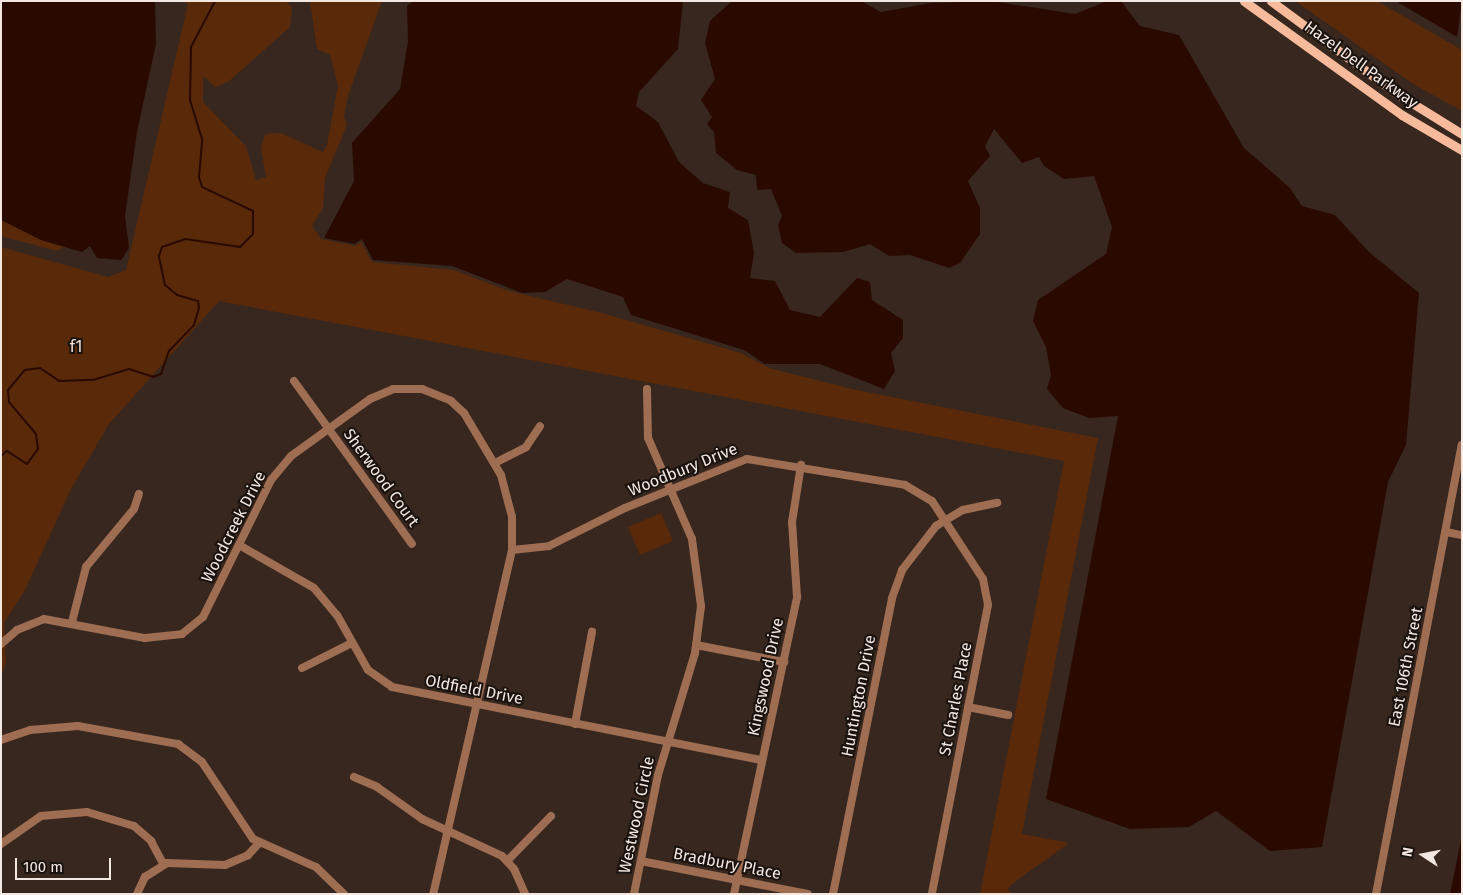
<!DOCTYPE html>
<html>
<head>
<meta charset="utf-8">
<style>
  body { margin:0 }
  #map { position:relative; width:1463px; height:895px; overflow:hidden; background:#37271e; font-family:"Fira Sans",sans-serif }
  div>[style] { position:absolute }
  .green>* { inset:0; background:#592909 }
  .water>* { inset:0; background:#2a0a00 }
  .stream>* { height:2px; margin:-1px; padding:0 1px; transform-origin:1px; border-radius:1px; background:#2a0a00 }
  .minor>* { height:8px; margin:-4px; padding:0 4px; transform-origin:4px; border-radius:4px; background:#9e6d52 }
  .major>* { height:9px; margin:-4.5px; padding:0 4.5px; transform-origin:4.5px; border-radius:4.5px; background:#f7ba9a }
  span { translate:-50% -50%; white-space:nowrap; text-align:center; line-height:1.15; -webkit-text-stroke:4px #19120e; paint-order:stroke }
  .street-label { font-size:16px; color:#f3e7e1 }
  .park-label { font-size:16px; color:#f3ded4 }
  .frame { position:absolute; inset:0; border:2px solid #f3e7e1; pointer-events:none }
  .north { position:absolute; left:1398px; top:830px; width:50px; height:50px; -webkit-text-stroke:4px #19120e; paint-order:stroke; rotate:281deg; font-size:14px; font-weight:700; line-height:20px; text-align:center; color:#f3e7e1 }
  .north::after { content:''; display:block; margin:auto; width:18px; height:22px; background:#f3e7e1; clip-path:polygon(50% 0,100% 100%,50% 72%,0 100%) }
  .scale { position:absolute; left:15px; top:858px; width:96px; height:22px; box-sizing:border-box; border:2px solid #f3e7e1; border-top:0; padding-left:6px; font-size:15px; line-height:18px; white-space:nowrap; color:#f3e7e1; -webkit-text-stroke:4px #19120e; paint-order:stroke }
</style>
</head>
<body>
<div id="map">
  <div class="green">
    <div style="clip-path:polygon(180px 1px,285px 1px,292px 7px,290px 27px,228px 82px,215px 87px,203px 76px,203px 102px,246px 146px,256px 180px,266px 177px,261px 148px,265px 134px,281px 133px,323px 152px,327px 145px,338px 85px,330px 55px,317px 49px,310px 1px,382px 1px,348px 96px,344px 116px,347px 125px,325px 178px,323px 208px,312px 226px,321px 239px,355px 246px,361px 242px,372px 262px,454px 270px,509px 291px,598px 312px,741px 353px,769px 368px,852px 389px,1098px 438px,1022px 834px,1069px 843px,1012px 884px,1007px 890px,1012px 894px,980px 894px,1064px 461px,219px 301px,109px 424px,71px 489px,25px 590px,4px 623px,6px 663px,1px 675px,1px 247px,108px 277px,126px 270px,188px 4px)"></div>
    <div style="clip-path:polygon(1295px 1px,1377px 1px,1462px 50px,1462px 111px,1413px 84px)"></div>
    <div style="clip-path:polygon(1px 220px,41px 240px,64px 247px,57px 251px,1px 236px)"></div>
    <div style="clip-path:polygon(661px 513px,673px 541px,640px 555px,628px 527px)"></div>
  </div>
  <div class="water">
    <div style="clip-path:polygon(1px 1px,155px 1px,156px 44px,137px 132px,125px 216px,129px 248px,121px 260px,97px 258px,90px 246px,82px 252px,41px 240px,1px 220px)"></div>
    <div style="clip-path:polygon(413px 1px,683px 1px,678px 49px,639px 92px,636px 106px,658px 122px,679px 162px,703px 183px,730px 192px,728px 208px,748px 220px,754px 253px,750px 278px,775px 281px,790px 310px,820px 317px,857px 278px,870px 282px,872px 300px,903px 320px,903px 338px,891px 353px,895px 371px,884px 389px,820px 364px,765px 364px,744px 350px,631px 315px,623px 297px,567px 279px,545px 292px,522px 293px,452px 266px,373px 260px,362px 239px,354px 244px,324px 238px,354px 181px,352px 143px,400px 89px,408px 41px,407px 6px)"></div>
    <div style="clip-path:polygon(732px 1px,861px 1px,881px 12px,931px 3px,991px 1px,1075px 14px,1107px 1px,1121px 1px,1140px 26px,1179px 35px,1244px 148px,1290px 188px,1302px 206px,1335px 215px,1369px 252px,1419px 293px,1406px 445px,1388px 482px,1322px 847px,1270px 851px,1216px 811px,1189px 827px,1130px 829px,1046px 799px,1118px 416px,1089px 418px,1063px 408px,1047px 389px,1051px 375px,1046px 347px,1033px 321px,1038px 300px,1106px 254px,1112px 227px,1094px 176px,1064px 179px,1044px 166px,1039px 157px,1022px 163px,994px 129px,985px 146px,990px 156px,968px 181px,980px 208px,980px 234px,960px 263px,949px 268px,910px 255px,889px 256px,870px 244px,843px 252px,796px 253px,782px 243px,778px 225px,782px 216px,771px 189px,757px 190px,756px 175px,737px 170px,716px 153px,714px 132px,707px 124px,712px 117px,701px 100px,715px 79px,705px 43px,710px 21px)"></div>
    <div style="clip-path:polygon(1398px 1px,1462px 1px,1457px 37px,1399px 3px)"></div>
    <div style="clip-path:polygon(1462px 833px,1462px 894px,1450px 894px,1460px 845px)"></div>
  </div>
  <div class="stream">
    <div style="left:1px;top:456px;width:8px;rotate:-40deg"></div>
    <div style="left:7px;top:451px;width:24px;rotate:33deg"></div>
    <div style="left:27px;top:464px;width:19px;rotate:-54deg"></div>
    <div style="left:38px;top:449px;width:15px;rotate:-98deg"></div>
    <div style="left:36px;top:434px;width:42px;rotate:-130.2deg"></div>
    <div style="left:9px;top:402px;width:12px;rotate:-95deg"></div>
    <div style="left:8px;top:390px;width:26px;rotate:-50deg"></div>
    <div style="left:25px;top:370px;width:15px;rotate:-8deg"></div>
    <div style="left:40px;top:368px;width:23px;rotate:34deg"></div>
    <div style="left:59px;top:381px;width:34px;rotate:-2deg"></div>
    <div style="left:93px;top:380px;width:38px;rotate:-17deg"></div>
    <div style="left:129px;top:369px;width:25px;rotate:18deg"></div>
    <div style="left:153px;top:377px;width:9px;rotate:-21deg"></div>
    <div style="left:161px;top:374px;width:24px;rotate:-71deg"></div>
    <div style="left:169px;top:351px;width:36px;rotate:-46deg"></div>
    <div style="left:194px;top:325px;width:18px;rotate:-74deg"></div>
    <div style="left:199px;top:308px;width:7px;rotate:-98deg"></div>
    <div style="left:198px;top:301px;width:22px;rotate:-164deg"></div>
    <div style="left:177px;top:295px;width:16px;rotate:-140deg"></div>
    <div style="left:165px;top:285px;width:30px;rotate:-102deg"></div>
    <div style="left:159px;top:256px;width:9px;rotate:-72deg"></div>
    <div style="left:162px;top:247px;width:24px;rotate:-19deg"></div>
    <div style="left:185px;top:239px;width:56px;rotate:8.3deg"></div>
    <div style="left:240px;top:247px;width:18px;rotate:-45deg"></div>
    <div style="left:253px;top:234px;width:23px;rotate:-90deg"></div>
    <div style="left:253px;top:211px;width:56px;rotate:-154.8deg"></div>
    <div style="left:202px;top:187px;width:10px;rotate:-107deg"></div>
    <div style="left:199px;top:177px;width:38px;rotate:-85deg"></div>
    <div style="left:202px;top:139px;width:41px;rotate:-107.1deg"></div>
    <div style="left:190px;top:100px;width:53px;rotate:-88.9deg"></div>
    <div style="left:191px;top:47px;width:52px;rotate:-62.4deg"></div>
  </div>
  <div class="minor">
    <div style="left:294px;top:381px;width:201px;rotate:54.1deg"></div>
    <div style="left:495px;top:463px;width:35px;rotate:-27deg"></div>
    <div style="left:526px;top:447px;width:25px;rotate:-56deg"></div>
    <div style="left:1446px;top:532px;width:16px;rotate:11deg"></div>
    <div style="left:239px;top:545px;width:86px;rotate:29.8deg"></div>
    <div style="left:314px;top:588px;width:35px;rotate:50deg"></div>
    <div style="left:337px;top:615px;width:63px;rotate:60.6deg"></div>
    <div style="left:368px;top:670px;width:29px;rotate:35deg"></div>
    <div style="left:392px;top:687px;width:377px;rotate:11.2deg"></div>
    <div style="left:512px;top:550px;width:37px;rotate:-6deg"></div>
    <div style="left:549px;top:546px;width:85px;rotate:-26.6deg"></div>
    <div style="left:625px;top:508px;width:131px;rotate:-21.9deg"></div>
    <div style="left:747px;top:459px;width:160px;rotate:9.3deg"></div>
    <div style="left:905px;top:485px;width:31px;rotate:31deg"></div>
    <div style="left:932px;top:501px;width:93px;rotate:56.8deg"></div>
    <div style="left:983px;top:579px;width:26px;rotate:79deg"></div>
    <div style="left:988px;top:605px;width:294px;rotate:101deg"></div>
    <div style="left:72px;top:622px;width:57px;rotate:-75.7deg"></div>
    <div style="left:86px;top:567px;width:75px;rotate:-50.4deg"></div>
    <div style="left:134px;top:509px;width:16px;rotate:-72deg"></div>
    <div style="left:1px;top:644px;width:21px;rotate:-41deg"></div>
    <div style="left:17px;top:630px;width:29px;rotate:-22deg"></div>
    <div style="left:44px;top:619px;width:103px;rotate:10.7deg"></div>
    <div style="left:145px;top:638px;width:37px;rotate:-6deg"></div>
    <div style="left:182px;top:634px;width:27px;rotate:-39deg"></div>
    <div style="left:203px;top:617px;width:153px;rotate:-63.6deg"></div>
    <div style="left:271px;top:480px;width:31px;rotate:-50deg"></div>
    <div style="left:291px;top:456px;width:97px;rotate:-35.8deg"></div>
    <div style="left:370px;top:399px;width:25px;rotate:-23deg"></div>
    <div style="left:393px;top:389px;width:29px"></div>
    <div style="left:422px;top:389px;width:31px;rotate:22deg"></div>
    <div style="left:451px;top:401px;width:18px;rotate:43deg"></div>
    <div style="left:464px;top:413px;width:72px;rotate:59.2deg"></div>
    <div style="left:501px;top:475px;width:43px;rotate:75.3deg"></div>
    <div style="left:512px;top:517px;width:33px;rotate:90deg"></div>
    <div style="left:512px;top:550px;width:353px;rotate:102.9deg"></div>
    <div style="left:696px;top:645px;width:90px;rotate:10.9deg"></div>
    <div style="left:302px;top:668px;width:56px;rotate:-26.6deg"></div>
    <div style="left:968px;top:707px;width:41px;rotate:11.3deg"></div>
    <div style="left:575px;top:724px;width:94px;rotate:-79.5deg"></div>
    <div style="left:1px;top:740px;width:31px;rotate:-19deg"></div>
    <div style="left:30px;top:730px;width:48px;rotate:-4.8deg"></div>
    <div style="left:78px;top:726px;width:102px;rotate:10.2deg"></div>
    <div style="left:178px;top:744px;width:30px;rotate:37deg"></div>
    <div style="left:202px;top:762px;width:92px;rotate:56.5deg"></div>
    <div style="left:253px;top:839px;width:69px;rotate:24deg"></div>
    <div style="left:316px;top:867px;width:39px;rotate:44deg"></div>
    <div style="left:354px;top:777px;width:25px;rotate:23deg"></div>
    <div style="left:377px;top:787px;width:55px;rotate:35.4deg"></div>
    <div style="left:422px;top:819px;width:88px;rotate:24.8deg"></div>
    <div style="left:502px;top:856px;width:18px;rotate:47deg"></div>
    <div style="left:514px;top:869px;width:27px;rotate:66deg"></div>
    <div style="left:1px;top:844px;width:49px;rotate:-35deg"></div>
    <div style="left:41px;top:816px;width:46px;rotate:-5deg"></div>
    <div style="left:87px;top:812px;width:49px;rotate:16.6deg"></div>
    <div style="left:134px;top:826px;width:23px;rotate:41deg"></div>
    <div style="left:151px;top:841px;width:26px;rotate:62deg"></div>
    <div style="left:507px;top:861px;width:63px;rotate:-45.6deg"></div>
    <div style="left:641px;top:861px;width:170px;rotate:11.2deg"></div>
    <div style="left:137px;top:894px;width:19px;rotate:-65deg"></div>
    <div style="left:145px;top:877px;width:26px;rotate:-32deg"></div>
    <div style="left:167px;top:863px;width:58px;rotate:2deg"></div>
    <div style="left:225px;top:865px;width:25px;rotate:-23deg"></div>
    <div style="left:248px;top:855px;width:16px;rotate:-47deg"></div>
    <div style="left:634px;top:894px;width:121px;rotate:-78.6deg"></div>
    <div style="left:658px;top:775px;width:127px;rotate:-73.1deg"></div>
    <div style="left:695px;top:653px;width:47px;rotate:-82.7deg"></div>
    <div style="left:701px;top:606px;width:68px;rotate:-97.7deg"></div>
    <div style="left:692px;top:539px;width:110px;rotate:-113.5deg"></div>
    <div style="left:648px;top:438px;width:49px;rotate:-91.2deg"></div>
    <div style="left:734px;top:894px;width:304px;rotate:-78deg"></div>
    <div style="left:797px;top:597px;width:75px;rotate:-93.8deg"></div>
    <div style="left:792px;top:522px;width:58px;rotate:-81deg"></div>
    <div style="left:833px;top:894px;width:302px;rotate:-78.7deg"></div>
    <div style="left:892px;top:598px;width:30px;rotate:-70deg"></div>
    <div style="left:902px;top:570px;width:56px;rotate:-52.3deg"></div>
    <div style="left:936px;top:526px;width:31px;rotate:-31deg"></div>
    <div style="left:963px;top:510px;width:35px;rotate:-12deg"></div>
    <div style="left:1376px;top:894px;width:457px;rotate:-79.2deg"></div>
  </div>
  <div class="major">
    <div style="left:1244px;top:1px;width:195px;rotate:35.8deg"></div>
    <div style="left:1402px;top:115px;width:69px;rotate:30.3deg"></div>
    <div style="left:1271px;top:1px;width:155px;rotate:36.4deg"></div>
    <div style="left:1396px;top:93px;width:78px;rotate:31.8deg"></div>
  </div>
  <div class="street-label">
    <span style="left:1361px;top:65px;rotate:36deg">Hazel Dell Parkway</span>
    <span style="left:683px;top:470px;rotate:-22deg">Woodbury Drive</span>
    <span style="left:381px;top:478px;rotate:54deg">Sherwood Court</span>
    <span style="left:234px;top:527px;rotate:-63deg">Woodcreek Drive</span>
    <span style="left:1406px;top:667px;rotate:-79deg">East 106th Street</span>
    <span style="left:766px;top:677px;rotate:-78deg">Kingswood Drive</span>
    <span style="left:474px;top:690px;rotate:11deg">Oldfield Drive</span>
    <span style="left:859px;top:696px;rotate:-79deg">Huntington Drive</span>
    <span style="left:956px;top:699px;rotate:-79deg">St Charles Place</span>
    <span style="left:637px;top:815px;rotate:-78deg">Westwood Circle</span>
    <span style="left:727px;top:864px;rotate:11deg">Bradbury Place</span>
  </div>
  <div class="park-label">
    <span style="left:76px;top:347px">f1</span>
  </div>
  <div class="frame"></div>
  <div class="north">N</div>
  <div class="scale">100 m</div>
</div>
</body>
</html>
